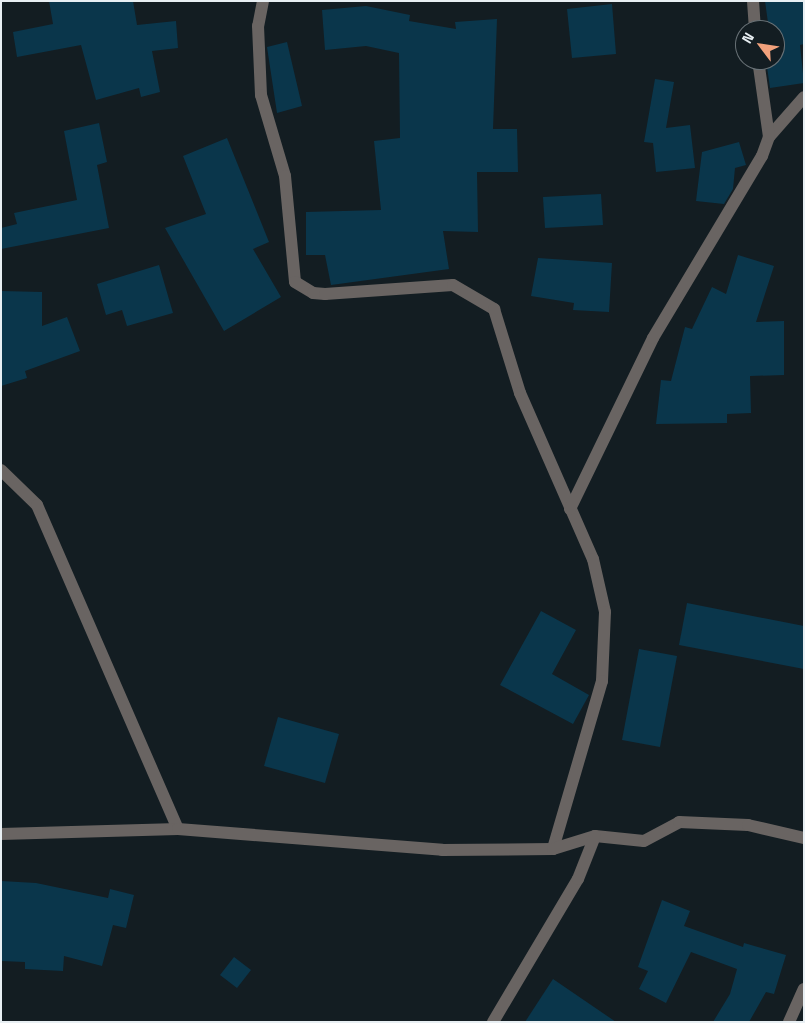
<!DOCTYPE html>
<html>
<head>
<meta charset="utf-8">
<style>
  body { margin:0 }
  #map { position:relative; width:805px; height:1023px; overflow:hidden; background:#131d22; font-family:"Space Grotesk",sans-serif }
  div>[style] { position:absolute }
  .building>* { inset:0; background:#0a364b }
  .minor>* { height:12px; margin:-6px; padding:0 6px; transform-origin:6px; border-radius:6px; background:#696462 }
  span { translate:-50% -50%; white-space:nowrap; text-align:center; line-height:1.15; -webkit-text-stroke:4.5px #131d22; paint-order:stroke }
  .frame { position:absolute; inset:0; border:2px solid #e8eff3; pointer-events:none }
  .north { position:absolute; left:735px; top:20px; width:50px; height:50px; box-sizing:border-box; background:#131d22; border:1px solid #687176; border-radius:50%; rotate:301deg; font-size:14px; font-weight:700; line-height:20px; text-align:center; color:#e8eff3 }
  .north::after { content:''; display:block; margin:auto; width:18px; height:22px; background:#f1a17c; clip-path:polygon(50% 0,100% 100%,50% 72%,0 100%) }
</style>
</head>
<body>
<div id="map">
  <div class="building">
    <div style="clip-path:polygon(49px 1px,133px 1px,137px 25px,176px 21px,178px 48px,152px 51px,160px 92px,141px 97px,139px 88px,96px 100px,81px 45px,17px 57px,13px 32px,53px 24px)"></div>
    <div style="clip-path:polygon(765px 1px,804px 1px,804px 44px,800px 45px,804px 83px,770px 88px,766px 60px,775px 60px,775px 30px,769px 30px)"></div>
    <div style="clip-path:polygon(612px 4px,616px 54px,572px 58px,567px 9px)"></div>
    <div style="clip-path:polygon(366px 6px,410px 15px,409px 21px,456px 29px,455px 22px,497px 19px,493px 129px,517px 129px,518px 172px,477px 172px,478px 232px,443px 231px,449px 269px,331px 285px,325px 255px,306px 255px,306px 212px,381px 210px,374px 141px,400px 138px,399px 53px,366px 46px,325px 50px,322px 10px)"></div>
    <div style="clip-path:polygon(287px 42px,302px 106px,277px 113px,267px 47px)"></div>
    <div style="clip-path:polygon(655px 79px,674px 82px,666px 128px,690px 125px,695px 168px,656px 172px,653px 143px,644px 142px)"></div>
    <div style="clip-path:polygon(99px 123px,107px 162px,97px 165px,109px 228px,1px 249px,1px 228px,17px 224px,14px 213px,77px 200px,64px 131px)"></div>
    <div style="clip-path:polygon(227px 138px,269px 242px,253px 249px,281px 297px,224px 331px,165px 228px,206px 214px,183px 156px)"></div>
    <div style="clip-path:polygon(739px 142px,746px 165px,735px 168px,733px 189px,724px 204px,696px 201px,702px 152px)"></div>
    <div style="clip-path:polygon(601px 194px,603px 225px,545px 228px,543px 197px)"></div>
    <div style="clip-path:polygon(738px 255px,774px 266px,756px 322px,784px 321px,784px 375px,750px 376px,751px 413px,727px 414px,727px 423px,656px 424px,661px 380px,671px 381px,685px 327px,692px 329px,712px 287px,726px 294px)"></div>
    <div style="clip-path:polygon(538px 258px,612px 263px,609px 312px,573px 310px,574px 303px,531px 296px)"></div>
    <div style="clip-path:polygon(159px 265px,173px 313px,127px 326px,122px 310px,106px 315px,97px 284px)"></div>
    <div style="clip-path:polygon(1px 291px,42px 292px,42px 326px,67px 317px,80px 351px,25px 371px,27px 378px,1px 386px)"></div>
    <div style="clip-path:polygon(687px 603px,804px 626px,804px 669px,679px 645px)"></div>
    <div style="clip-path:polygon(541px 611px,576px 630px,552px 674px,589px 695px,573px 724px,500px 685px)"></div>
    <div style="clip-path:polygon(639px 649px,677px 656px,660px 747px,622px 740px)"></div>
    <div style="clip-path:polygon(278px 717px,339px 734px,325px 783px,264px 766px)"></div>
    <div style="clip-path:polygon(1px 881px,36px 883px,108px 898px,110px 889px,134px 895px,126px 928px,113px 925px,102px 966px,64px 956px,63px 971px,25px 969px,25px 962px,1px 961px)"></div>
    <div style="clip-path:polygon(662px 900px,690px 911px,684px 926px,743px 947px,744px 943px,786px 955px,774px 994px,766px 992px,749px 1022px,713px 1022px,730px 994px,737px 969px,691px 952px,666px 1003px,639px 989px,648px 971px,638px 967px)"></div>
    <div style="clip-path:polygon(234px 957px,251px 970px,237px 988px,220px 975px)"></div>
    <div style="clip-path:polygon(553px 979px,616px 1022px,525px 1022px)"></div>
  </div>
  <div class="minor">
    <div style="left:263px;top:1px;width:25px;rotate:101deg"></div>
    <div style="left:258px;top:26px;width:69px;rotate:87.5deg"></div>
    <div style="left:261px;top:95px;width:84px;rotate:73.5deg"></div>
    <div style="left:285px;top:176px;width:106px;rotate:84.6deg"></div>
    <div style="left:295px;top:282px;width:21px;rotate:31deg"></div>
    <div style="left:313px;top:293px;width:12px;rotate:5deg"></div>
    <div style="left:325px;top:294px;width:128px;rotate:-4deg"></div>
    <div style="left:453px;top:285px;width:48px;rotate:30.3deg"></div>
    <div style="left:494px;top:309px;width:88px;rotate:72.8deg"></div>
    <div style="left:520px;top:393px;width:181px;rotate:66.3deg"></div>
    <div style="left:593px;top:559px;width:54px;rotate:77.2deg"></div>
    <div style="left:605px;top:612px;width:69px;rotate:92.5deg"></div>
    <div style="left:602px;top:681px;width:175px;rotate:106.3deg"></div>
    <div style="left:753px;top:1px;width:29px;rotate:86deg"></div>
    <div style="left:769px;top:137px;width:53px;rotate:-48.8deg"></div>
    <div style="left:1px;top:470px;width:50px;rotate:44.2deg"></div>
    <div style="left:37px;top:505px;width:353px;rotate:66.5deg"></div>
    <div style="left:570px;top:509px;width:190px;rotate:-64.1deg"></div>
    <div style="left:653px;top:338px;width:212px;rotate:-59.1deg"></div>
    <div style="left:762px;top:156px;width:20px;rotate:-70deg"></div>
    <div style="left:769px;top:137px;width:78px;rotate:-98.1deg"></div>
    <div style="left:1px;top:834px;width:177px;rotate:-1.6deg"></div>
    <div style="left:178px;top:829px;width:265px;rotate:4.5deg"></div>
    <div style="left:442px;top:850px;width:111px;rotate:-0.5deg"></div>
    <div style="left:553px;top:849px;width:44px;rotate:-17.2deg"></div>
    <div style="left:595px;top:836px;width:49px;rotate:5.8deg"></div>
    <div style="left:644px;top:841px;width:40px;rotate:-28deg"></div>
    <div style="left:679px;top:822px;width:69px;rotate:2.5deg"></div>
    <div style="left:748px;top:825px;width:57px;rotate:13.1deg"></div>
    <div style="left:493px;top:1022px;width:166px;rotate:-59.3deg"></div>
    <div style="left:578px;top:879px;width:46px;rotate:-68.4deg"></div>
    <div style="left:789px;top:1022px;width:36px;rotate:-66deg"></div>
  </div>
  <div class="frame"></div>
  <div class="north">N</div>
</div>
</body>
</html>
